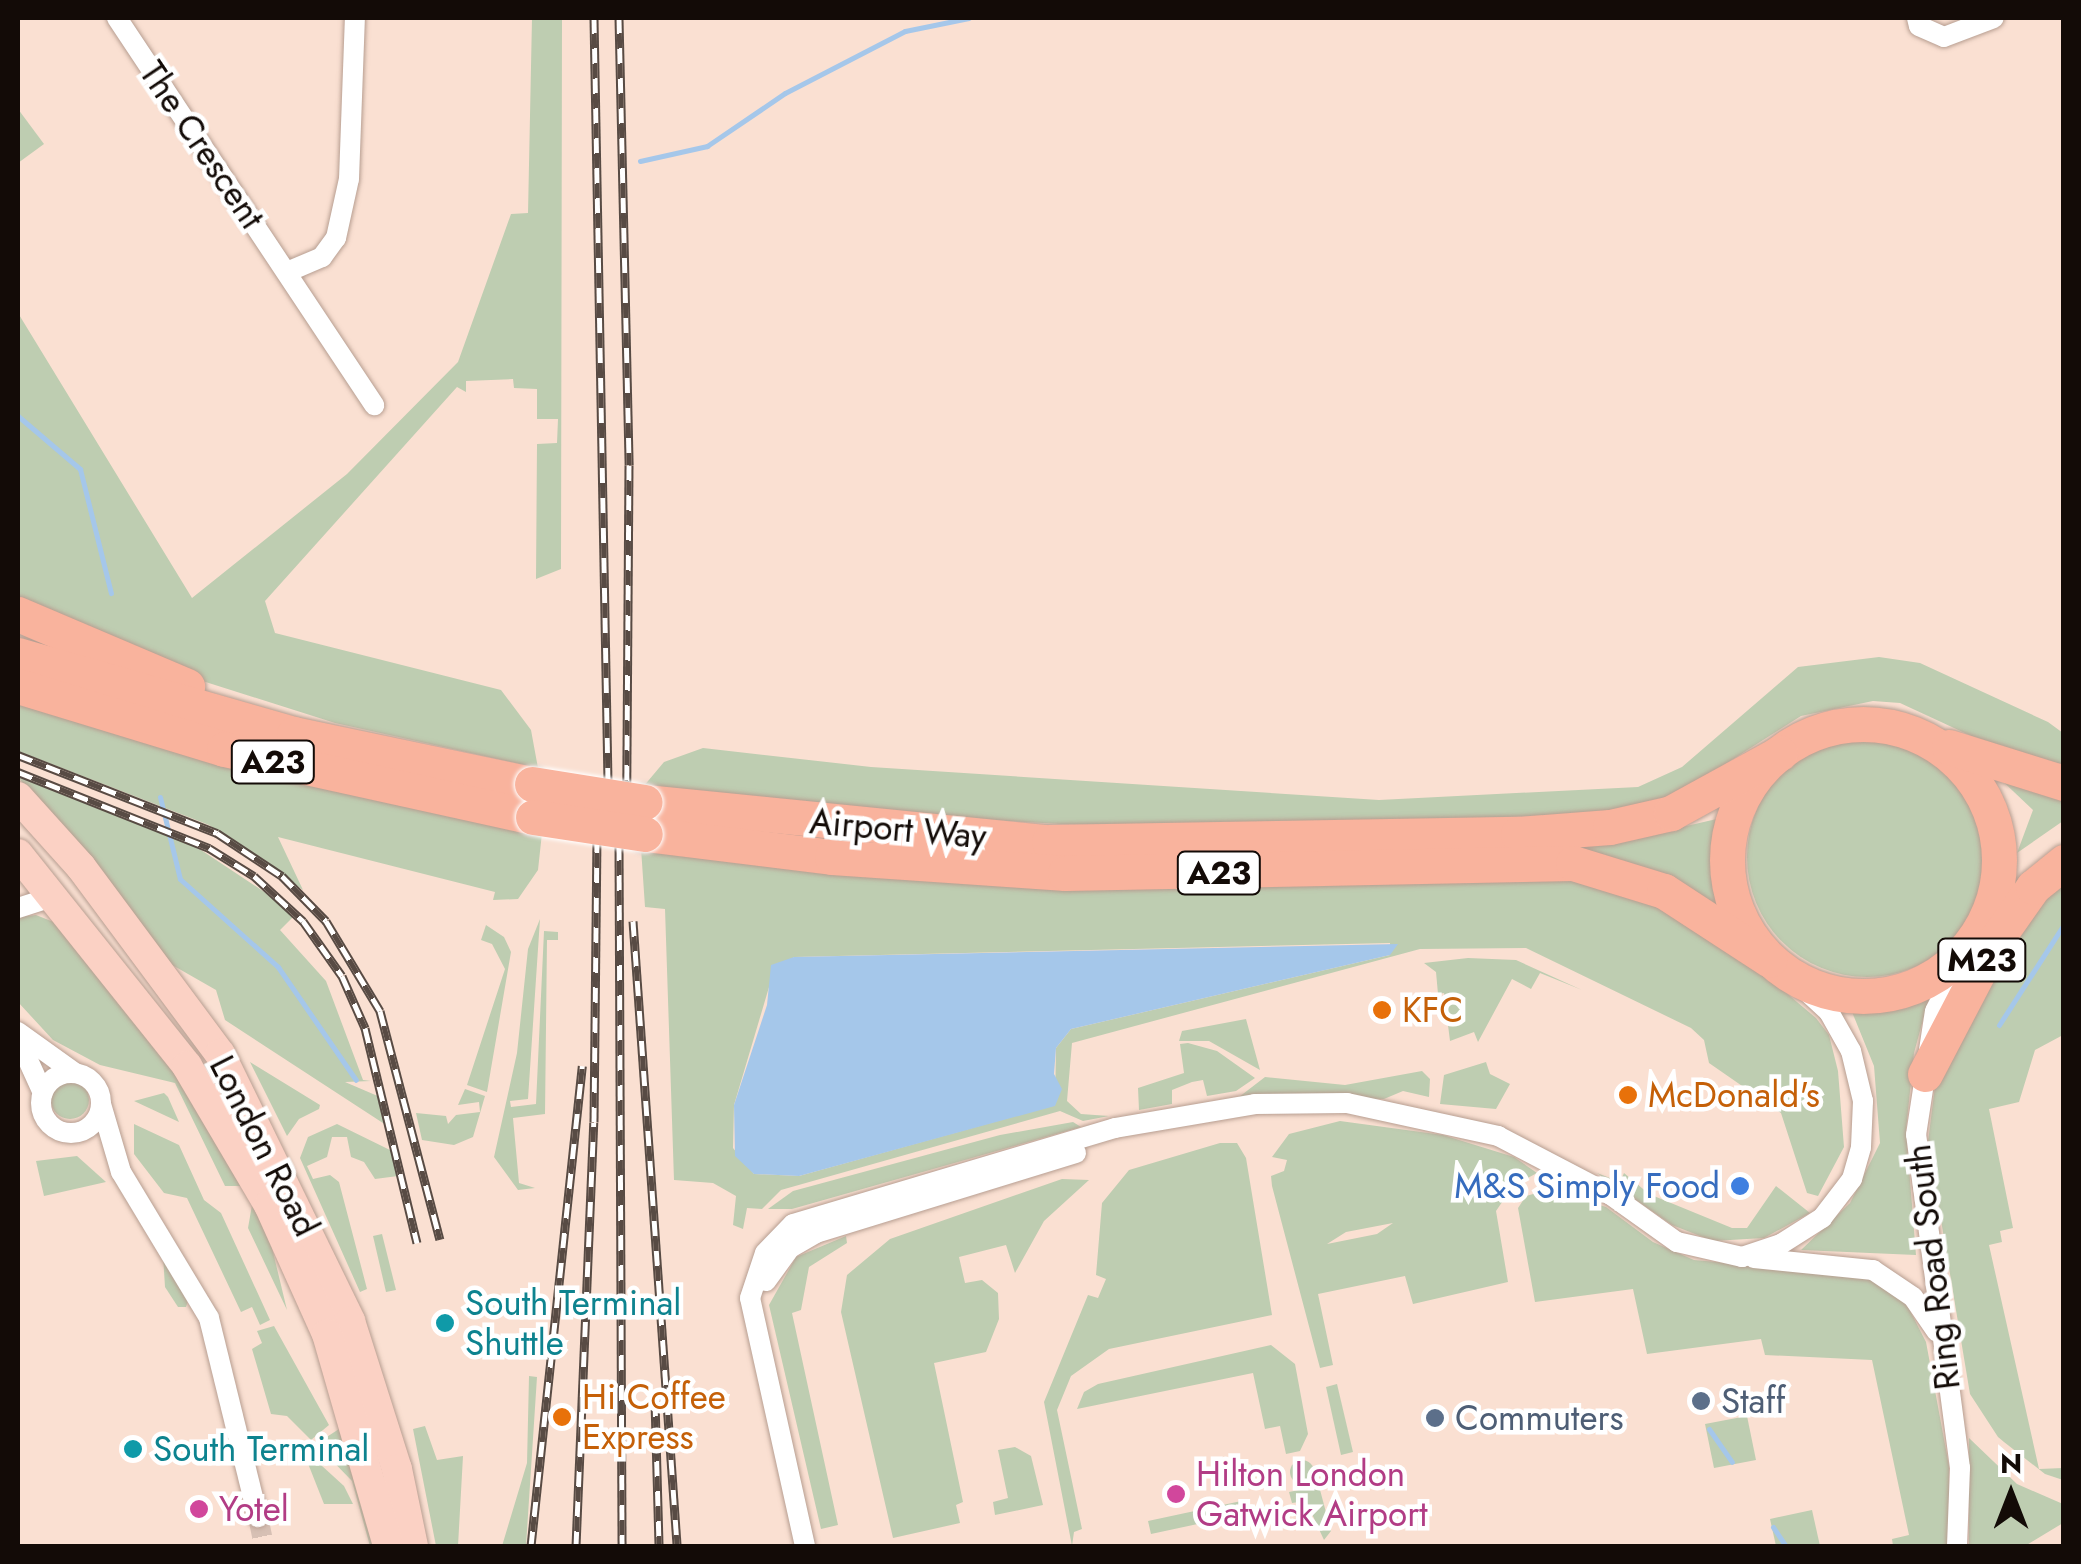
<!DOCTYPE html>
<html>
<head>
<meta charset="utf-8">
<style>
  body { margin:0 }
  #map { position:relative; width:2081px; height:1564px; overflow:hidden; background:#fae0d2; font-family:Jost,sans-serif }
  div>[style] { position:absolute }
  .green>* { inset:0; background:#becdb1 }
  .round { border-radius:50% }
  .water>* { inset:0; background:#a5c7ea }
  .stream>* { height:5px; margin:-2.5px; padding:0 2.5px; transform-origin:2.5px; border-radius:2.5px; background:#a5c7ea }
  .street-tunnel>* { height:20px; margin-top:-10px; transform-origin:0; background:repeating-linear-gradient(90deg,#d7c0b4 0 20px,transparent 0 30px) }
  .roads { filter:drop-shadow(0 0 2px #b79e91) drop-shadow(0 0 2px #b79e91) }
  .street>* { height:20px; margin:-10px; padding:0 10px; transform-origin:10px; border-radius:10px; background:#fff }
  .street>.ring { margin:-10px; padding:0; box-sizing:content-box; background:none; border:20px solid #fff; border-radius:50% }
  .primary>* { height:30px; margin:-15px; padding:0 15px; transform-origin:15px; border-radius:15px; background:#fbd1c4 }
  .highway>* { height:35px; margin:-17.5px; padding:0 17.5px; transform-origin:17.5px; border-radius:17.5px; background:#f9b39d }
  .highway>.ring { margin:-17.5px; padding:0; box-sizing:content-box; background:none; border:35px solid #f9b39d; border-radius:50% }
  .rail>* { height:9px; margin-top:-4.5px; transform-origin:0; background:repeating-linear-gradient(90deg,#fff 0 15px,#584b44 0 30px); box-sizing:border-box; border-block:2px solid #584b44 }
  .bridges { filter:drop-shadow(0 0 2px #fff) drop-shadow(0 0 2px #fff) }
  .highway-bridge>* { height:35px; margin:-17.5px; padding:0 17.5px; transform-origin:17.5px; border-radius:17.5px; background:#f9b39d }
  .dots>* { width:28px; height:28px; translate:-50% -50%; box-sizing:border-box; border:5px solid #fff; border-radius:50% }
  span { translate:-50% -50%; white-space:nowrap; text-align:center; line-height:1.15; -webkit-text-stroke:9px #fff; paint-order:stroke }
  .shield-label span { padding:2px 8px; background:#fff; border:2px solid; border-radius:8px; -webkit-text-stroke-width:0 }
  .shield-label { font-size:32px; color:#130b07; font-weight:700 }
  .street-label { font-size:35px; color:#130b07 }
  .food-label { font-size:35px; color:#c56008 }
  .left { translate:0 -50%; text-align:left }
  .shop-label { font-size:35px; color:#366cbe }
  .right { translate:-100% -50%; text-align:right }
  .culture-label { font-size:35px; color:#0d838f }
  .service-label { font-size:35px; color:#4e5e75 }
  .hotel-label { font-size:35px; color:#b23c85 }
  .frame { position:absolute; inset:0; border:20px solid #130b07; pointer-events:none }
  .north { position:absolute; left:1961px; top:1444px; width:100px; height:100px; -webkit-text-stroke:8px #fff; paint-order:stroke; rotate:0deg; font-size:28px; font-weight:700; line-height:40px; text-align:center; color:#130b07 }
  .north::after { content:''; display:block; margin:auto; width:35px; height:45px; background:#130b07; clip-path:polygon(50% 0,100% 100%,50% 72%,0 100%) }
</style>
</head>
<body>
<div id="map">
  <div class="green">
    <div style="clip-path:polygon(532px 18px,562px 18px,561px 569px,536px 579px,537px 444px,557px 443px,558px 419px,537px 419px,537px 389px,514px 388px,513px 379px,466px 381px,466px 392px,457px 387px,265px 601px,275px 633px,501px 690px,531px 730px,538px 768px,335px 723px,193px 678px,18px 599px,18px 313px,192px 598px,347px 474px,458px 362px,511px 214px,528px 213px)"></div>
    <div style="clip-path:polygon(18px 109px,44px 144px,18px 163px)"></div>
    <div style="clip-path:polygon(1879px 657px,1920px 663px,2048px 722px,2063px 733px,2063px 764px,2008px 753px,1900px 703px,1873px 701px,1801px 716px,1664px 803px,1605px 814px,1216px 826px,1061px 824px,868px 813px,643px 787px,664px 762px,703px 748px,871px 767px,1379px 800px,1638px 787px,1682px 767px,1798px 667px)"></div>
    <div style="clip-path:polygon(18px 700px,542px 833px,538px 870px,518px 899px,493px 900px,495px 892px,278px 837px,303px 890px,209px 825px,18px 751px)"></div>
    <div class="round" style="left:1747px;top:737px;width:240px;height:240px"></div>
    <div style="clip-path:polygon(1994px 773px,2063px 791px,2063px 821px,2017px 853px,2033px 810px)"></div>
    <div style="clip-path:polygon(18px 777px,192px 844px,275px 899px,293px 917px,280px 930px,326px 981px,363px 1080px,371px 1081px,345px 1082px,380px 1097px,386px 1125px,225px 1020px,216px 990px,167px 962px)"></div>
    <div style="clip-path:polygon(1721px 818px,1716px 870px,1726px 913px,1680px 886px,1218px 854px,1656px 833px)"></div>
    <div style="clip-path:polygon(evenodd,641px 848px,1147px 886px,1570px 875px,1635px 892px,1766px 976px,1816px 1018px,1829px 1035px,1838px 1071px,1844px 1147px,1818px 1196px,1807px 1193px,1781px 1113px,1709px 1063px,1704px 1040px,1691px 1028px,1526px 948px,1420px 949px,1072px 1043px,1067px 1101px,1081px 1114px,1109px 1116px,1083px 1121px,1060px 1111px,781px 1190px,762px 1209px,747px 1208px,743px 1229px,733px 1225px,736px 1196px,713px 1183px,674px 1180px,665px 909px,645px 907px,641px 848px,1390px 943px,1390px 955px,1071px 1029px,1056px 1048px,1055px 1105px,799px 1176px,754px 1174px,733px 1148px,734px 1105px,772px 977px,794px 957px,1390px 943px)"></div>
    <div style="clip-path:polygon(2063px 873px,2063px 1035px,2035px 1050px,2019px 1102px,1989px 1109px,2013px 1228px,2000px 1231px,2002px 1242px,1989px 1245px,2039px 1469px,2063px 1468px,2063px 1480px,2045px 1474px,2004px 1442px,1998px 1437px,1970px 1394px,1928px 1142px,1936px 1078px,1988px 962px)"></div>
    <div style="clip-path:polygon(36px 915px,56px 923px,189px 1087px,267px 1227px,287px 1310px,248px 1228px,252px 1205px,241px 1186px,225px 1186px,175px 1083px,100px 1065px,53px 1040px,18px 1002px,18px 917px)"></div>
    <div style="clip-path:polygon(540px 919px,528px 1099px,510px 1101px,511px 1107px,536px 1104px,544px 931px,558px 932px,558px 940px,547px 940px,545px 1114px,513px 1118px,519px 1183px,535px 1188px,518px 1190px,494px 1157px,517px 1053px,528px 949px)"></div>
    <div style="clip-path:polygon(486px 925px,504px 937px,511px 952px,487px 1092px,467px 1085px,505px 969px,492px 944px,481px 940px)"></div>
    <div style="clip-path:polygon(1468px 958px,1516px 960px,1582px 990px,1540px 973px,1531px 989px,1512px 979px,1478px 1042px,1474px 1032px,1450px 1041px,1444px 993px,1438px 994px,1436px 972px,1424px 963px)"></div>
    <div style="clip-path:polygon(1930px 994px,1914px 1053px,1906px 1130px,1916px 1255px,1801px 1250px,1850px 1203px,1880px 1143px,1874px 1066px,1850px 1007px,1891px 1006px)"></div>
    <div style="clip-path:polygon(1246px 1019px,1260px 1070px,1209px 1041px,1179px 1041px,1182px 1031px)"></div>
    <div style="clip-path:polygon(1188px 1043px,1217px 1051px,1255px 1078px,1236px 1091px,1207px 1096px,1203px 1080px,1192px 1082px,1172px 1090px,1172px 1104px,1139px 1110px,1138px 1088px,1184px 1073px,1180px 1044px)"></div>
    <div style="clip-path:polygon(250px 1062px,320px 1105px,319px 1109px,299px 1119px,287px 1136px)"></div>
    <div style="clip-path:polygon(1486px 1062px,1490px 1074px,1510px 1084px,1496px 1109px,1440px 1104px,1444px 1075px)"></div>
    <div style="clip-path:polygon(1422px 1071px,1430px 1079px,1429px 1097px,1403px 1091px,1384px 1099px,1239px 1097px,1265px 1077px,1345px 1085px)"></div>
    <div class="round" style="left:51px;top:1081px;width:38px;height:38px"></div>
    <div style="clip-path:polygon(465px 1089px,485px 1096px,473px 1137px,454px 1145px,422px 1140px,416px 1113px,446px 1116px,448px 1124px,456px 1115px,480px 1112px,479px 1102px,458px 1105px)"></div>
    <div style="clip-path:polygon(164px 1093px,168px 1097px,179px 1122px,134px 1101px)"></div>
    <div style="clip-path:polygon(evenodd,1340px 1121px,1443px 1135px,1514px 1157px,1537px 1173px,1513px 1186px,1496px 1211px,1508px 1282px,1413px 1304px,1405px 1276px,1318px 1294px,1333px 1365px,1320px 1368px,1272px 1186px,1271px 1176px,1284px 1171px,1287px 1160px,1272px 1157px,1289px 1134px,1340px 1121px,1393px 1223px,1377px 1234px,1327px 1244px,1346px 1232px,1393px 1223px)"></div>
    <div style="clip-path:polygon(1073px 1122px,1081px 1127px,792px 1209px,768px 1209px,793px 1191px,1000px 1135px)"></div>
    <div style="clip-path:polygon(134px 1124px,179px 1145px,204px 1200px,221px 1213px,270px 1320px,260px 1325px,252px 1307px,241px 1312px,187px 1198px,164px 1193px,134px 1154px)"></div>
    <div style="clip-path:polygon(337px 1124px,392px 1151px,398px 1176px,375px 1179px,364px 1162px,351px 1157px,347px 1137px,332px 1137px,327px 1157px,307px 1166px,313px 1179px,330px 1175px,339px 1182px,367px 1289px,360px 1292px,300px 1158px,308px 1137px)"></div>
    <div style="clip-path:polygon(1220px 1143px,1237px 1143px,1246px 1158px,1272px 1315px,1109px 1349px,1071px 1376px,1057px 1410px,1082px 1529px,1074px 1532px,1072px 1546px,1044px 1402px,1088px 1295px,1098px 1298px,1106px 1279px,1096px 1275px,1102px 1203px,1129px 1170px)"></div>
    <div style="clip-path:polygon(77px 1156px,106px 1182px,44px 1196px,36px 1161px)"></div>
    <div style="clip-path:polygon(1597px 1173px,1620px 1182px,1624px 1173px,1649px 1194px,1732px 1228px,1747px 1228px,1776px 1186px,1810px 1213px,1764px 1238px,1713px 1241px,1672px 1225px)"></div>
    <div style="clip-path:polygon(1062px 1179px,1089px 1180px,1044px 1221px,1015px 1273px,1006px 1245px,959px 1257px,965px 1283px,982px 1280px,998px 1293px,999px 1319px,986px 1352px,934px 1363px,963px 1502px,956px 1505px,960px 1523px,893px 1538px,841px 1312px,847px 1275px,890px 1239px)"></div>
    <div style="clip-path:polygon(1551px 1189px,1606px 1207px,1653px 1242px,1694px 1260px,1866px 1275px,1903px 1297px,1926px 1342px,1949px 1466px,1949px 1546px,1893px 1546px,1892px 1539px,1909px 1535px,1872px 1360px,1765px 1355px,1761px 1339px,1647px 1354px,1633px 1289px,1535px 1302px,1518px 1208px,1526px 1196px)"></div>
    <div style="clip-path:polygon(382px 1234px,396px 1290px,386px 1292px,373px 1236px)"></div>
    <div style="clip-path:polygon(846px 1236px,847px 1243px,809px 1267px,801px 1310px,792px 1313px,838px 1525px,821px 1529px,769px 1305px,796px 1257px)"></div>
    <div style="clip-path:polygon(163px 1255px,188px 1301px,186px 1307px,178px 1307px,165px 1287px)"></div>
    <div style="clip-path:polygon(274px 1326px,329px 1425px,311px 1440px,287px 1416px,271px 1414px,252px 1349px,262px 1343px,257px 1331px)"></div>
    <div style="clip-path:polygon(1271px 1345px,1295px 1364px,1308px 1434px,1300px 1451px,1286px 1454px,1280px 1426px,1265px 1429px,1253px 1373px,1077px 1409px,1084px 1392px,1098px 1384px)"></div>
    <div style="clip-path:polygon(529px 1376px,537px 1377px,526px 1546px,502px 1546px,527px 1463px)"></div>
    <div style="clip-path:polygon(1337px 1384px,1353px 1452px,1341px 1455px,1326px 1387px)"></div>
    <div style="clip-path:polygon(1747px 1416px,1756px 1460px,1714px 1468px,1705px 1424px)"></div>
    <div style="clip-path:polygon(425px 1426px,437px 1460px,463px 1456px,458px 1546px,436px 1546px,413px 1429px)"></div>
    <div style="clip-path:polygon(339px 1429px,376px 1546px,370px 1546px,352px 1481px,316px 1444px)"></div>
    <div style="clip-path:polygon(1969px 1438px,2017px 1484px,2063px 1504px,2063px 1523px,2025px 1546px,1969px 1546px)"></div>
    <div style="clip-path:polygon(1015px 1447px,1031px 1456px,1043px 1505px,995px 1515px,993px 1502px,1008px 1498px,998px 1450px)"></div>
    <div style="clip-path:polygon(310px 1455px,344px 1486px,353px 1504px,324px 1504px,307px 1461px)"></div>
    <div class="round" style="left:1290px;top:1460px;width:24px;height:24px"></div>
    <div style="clip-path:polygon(1319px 1486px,1331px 1531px,1324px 1540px,1306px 1501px,1292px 1503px,1289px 1492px)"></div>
    <div style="clip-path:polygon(1246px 1500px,1249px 1513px,1151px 1534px,1148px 1521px)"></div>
    <div style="clip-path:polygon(1812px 1510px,1820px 1546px,1776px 1546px,1770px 1519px)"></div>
  </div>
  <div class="water">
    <div style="clip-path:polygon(1398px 944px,1390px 955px,1071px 1029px,1056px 1048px,1054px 1074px,1062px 1089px,1055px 1106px,799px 1176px,754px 1174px,735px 1156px,734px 1105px,767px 1005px,771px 965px,794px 957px)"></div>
  </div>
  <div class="stream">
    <div style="left:640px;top:161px;width:69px;rotate:-12.6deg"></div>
    <div style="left:707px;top:146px;width:94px;rotate:-34.2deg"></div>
    <div style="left:785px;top:93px;width:135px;rotate:-27.3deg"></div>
    <div style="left:905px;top:31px;width:65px;rotate:-11.5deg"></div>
    <div style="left:18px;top:416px;width:82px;rotate:40.5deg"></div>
    <div style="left:80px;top:469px;width:128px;rotate:76deg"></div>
    <div style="left:160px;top:797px;width:84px;rotate:76.3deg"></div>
    <div style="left:180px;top:879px;width:132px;rotate:41.9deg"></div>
    <div style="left:278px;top:967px;width:137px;rotate:55.4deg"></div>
    <div style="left:1999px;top:1025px;width:120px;rotate:-57.2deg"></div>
    <div style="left:1709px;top:1429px;width:40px;rotate:55.1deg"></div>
    <div style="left:1773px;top:1527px;width:23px;rotate:56deg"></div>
  </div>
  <div class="street-tunnel">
    <div style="left:258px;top:1517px;width:30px;rotate:78deg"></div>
  </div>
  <div class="roads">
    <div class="street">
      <div style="left:117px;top:18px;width:465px;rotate:56.4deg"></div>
      <div style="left:1917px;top:18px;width:8px;rotate:76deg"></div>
      <div style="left:1919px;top:26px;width:27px;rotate:24deg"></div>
      <div style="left:1944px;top:37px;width:53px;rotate:-20.8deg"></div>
      <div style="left:287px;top:272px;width:38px;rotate:-23deg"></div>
      <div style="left:322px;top:257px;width:24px;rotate:-54deg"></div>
      <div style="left:336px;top:238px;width:60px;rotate:-77.6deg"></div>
      <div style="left:349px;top:179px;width:161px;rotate:-87.9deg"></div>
      <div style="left:18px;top:908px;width:39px;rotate:-18deg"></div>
      <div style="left:18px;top:1032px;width:70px;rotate:35.7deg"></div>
      <div style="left:18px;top:1038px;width:60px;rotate:65.6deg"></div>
      <div class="ring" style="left:41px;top:1073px;width:40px;height:40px"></div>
      <div style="left:101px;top:1104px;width:71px;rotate:73.6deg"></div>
      <div style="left:121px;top:1172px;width:170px;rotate:58.9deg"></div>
      <div style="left:209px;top:1318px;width:205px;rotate:76.2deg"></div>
      <div style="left:1754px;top:1258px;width:120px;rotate:5.8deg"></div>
      <div style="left:1873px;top:1270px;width:48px;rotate:34deg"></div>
      <div style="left:1913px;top:1297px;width:42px;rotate:55.6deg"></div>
      <div style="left:766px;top:1281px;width:41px;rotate:-54deg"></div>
      <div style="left:790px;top:1248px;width:30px;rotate:-30deg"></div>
      <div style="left:816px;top:1233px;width:272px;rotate:-17.1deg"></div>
      <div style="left:805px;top:1546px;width:254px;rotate:-102.5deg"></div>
      <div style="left:750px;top:1298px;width:47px;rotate:-71.6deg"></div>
      <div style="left:765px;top:1253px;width:40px;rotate:-46deg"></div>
      <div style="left:793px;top:1224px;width:336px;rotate:-16.6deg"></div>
      <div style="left:1115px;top:1128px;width:142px;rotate:-9.7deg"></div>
      <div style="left:1255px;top:1104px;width:92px;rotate:-0.6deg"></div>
      <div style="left:1347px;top:1103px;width:155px;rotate:12.3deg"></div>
      <div style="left:1498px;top:1136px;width:127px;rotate:27.6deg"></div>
      <div style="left:1611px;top:1195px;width:81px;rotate:35.5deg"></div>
      <div style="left:1677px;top:1242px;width:67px;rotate:13deg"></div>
      <div style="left:1742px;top:1257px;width:41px;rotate:-18.4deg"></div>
      <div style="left:1781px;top:1244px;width:49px;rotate:-32.4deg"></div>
      <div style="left:1822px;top:1218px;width:49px;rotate:-52.4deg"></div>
      <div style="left:1852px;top:1179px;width:33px;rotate:-74deg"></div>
      <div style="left:1861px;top:1147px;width:46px;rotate:-87.5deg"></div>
      <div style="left:1863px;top:1101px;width:51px;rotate:-103.5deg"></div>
      <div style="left:1851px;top:1051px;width:45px;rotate:-119.4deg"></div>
      <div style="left:1829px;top:1012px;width:56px;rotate:-137.2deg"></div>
      <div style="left:1957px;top:1546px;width:78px;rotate:-87.8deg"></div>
      <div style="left:1960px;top:1468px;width:336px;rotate:-97.5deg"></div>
      <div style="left:1916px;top:1135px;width:125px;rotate:-81.3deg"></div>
      <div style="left:1935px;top:1011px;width:83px;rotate:-62.8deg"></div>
    </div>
    <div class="primary">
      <div style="left:18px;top:797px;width:94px;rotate:48deg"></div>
      <div style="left:81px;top:867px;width:233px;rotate:53.4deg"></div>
      <div style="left:220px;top:1054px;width:297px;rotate:64deg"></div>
      <div style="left:350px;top:1321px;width:155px;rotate:72.4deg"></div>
      <div style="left:397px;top:1469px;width:79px;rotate:78.3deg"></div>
      <div style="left:18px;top:854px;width:271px;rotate:51.4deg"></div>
      <div style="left:187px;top:1066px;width:161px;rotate:59.5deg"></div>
      <div style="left:269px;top:1205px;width:141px;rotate:65.8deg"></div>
      <div style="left:327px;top:1334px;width:221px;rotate:73.9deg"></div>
    </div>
    <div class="highway">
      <div style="left:18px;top:614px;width:184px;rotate:23.1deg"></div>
      <div style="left:18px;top:655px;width:287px;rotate:16deg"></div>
      <div style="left:294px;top:734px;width:243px;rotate:11.9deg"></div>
      <div style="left:18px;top:686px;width:215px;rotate:17deg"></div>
      <div style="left:224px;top:749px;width:316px;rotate:12.4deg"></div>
      <div class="ring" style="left:1727px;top:724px;width:237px;height:237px"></div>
      <div style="left:1949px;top:747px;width:121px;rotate:17.4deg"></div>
      <div style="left:645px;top:802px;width:406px;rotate:5.7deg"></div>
      <div style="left:1049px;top:842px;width:469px;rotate:-1deg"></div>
      <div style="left:1518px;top:834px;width:92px;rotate:-4.4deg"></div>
      <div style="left:1610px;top:827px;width:63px;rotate:-12.9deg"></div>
      <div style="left:1671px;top:813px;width:124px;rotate:-28.8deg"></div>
      <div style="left:645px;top:834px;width:188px;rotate:7deg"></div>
      <div style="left:832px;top:857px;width:234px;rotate:3.9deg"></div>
      <div style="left:1065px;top:873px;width:508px;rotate:-1.13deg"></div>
      <div style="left:1573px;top:863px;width:95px;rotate:17.1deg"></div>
      <div style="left:1664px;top:891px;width:126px;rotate:33.1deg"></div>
      <div style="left:1925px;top:1074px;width:147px;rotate:-62.4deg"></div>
      <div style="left:1993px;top:944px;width:70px;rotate:-54.9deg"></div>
      <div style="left:2033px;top:887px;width:40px;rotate:-39deg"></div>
    </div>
  </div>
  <div class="rail">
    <div style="left:594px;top:18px;width:763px;rotate:88.95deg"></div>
    <div style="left:619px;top:18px;width:447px;rotate:88.7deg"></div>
    <div style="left:629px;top:465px;width:319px;rotate:90.4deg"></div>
    <div style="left:18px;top:755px;width:214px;rotate:21.4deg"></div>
    <div style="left:217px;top:833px;width:78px;rotate:33.5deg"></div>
    <div style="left:282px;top:876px;width:63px;rotate:45.6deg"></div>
    <div style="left:326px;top:921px;width:105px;rotate:59deg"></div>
    <div style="left:380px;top:1011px;width:236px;rotate:75.3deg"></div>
    <div style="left:18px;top:772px;width:206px;rotate:21.7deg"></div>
    <div style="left:209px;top:848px;width:53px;rotate:31.9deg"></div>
    <div style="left:254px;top:876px;width:67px;rotate:42.6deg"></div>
    <div style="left:303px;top:921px;width:67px;rotate:54.7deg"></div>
    <div style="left:342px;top:976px;width:57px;rotate:66.1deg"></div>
    <div style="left:365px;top:1028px;width:221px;rotate:76.4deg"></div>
    <div style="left:619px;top:845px;width:701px;rotate:89.75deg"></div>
    <div style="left:633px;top:921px;width:625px;rotate:85.96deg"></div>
    <div style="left:655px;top:1401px;width:145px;rotate:88.4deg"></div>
    <div style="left:531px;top:1546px;width:483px;rotate:-83.9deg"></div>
    <div style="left:576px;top:1546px;width:424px;rotate:-87.6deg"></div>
    <div style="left:594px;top:1122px;width:281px;rotate:-89.4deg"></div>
  </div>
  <div class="bridges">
    <div class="highway-bridge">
      <div style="left:532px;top:784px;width:114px;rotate:9.1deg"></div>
      <div style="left:533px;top:817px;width:113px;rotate:8.6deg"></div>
    </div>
  </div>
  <div class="dots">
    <div style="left:1382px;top:1010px;background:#e8710a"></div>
    <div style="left:1628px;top:1095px;background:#e8710a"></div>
    <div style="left:1740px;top:1186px;background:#3f7fe0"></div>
    <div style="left:445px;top:1323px;background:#0f9aa8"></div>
    <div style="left:1701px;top:1401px;background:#5c6f8a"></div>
    <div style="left:562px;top:1417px;background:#e8710a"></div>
    <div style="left:1435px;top:1418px;background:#5c6f8a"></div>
    <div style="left:133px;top:1449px;background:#0f9aa8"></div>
    <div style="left:1176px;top:1494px;background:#d1479c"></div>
    <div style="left:199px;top:1509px;background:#d1479c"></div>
  </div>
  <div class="shield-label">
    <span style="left:273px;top:762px">A23</span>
    <span style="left:1219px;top:873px">A23</span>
    <span style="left:1982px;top:960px">M23</span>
  </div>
  <div class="street-label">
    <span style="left:202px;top:145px;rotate:56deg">The Crescent</span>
    <span style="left:898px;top:829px;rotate:5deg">Airport Way</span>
    <span style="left:264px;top:1146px;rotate:63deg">London Road</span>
    <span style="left:1933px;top:1267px;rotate:-97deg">Ring Road South</span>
  </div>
  <div class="food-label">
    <span class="left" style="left:1402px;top:1010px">KFC</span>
    <span class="left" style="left:1648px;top:1095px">McDonald's</span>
    <span class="left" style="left:582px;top:1417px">Hi Coffee<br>Express</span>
  </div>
  <div class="shop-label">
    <span class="right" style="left:1720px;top:1186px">M&amp;S Simply Food</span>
  </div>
  <div class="culture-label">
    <span class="left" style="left:465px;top:1323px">South Terminal<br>Shuttle</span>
    <span class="left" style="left:153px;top:1449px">South Terminal</span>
  </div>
  <div class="service-label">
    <span class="left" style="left:1721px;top:1401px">Staff</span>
    <span class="left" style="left:1455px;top:1418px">Commuters</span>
  </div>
  <div class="hotel-label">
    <span class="left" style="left:1196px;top:1494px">Hilton London<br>Gatwick Airport</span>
    <span class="left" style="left:219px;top:1509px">Yotel</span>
  </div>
  <div class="frame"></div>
  <div class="north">N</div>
</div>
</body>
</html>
